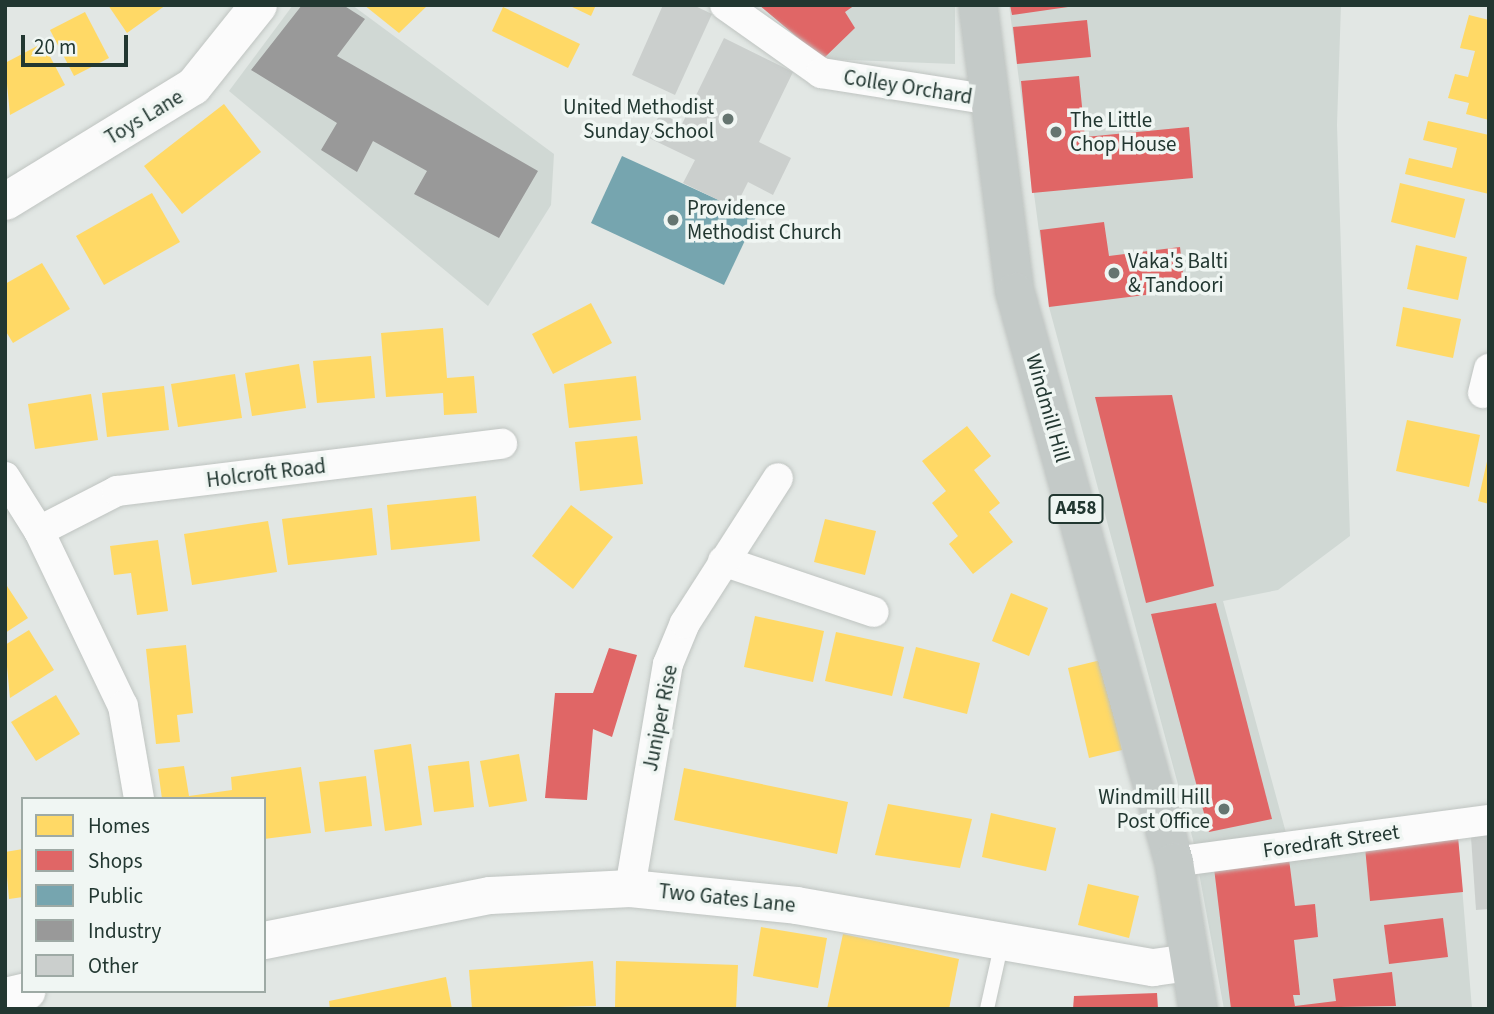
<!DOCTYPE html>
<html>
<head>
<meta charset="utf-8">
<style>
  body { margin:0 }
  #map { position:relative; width:1494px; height:1014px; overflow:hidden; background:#e2e7e4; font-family:"Source Sans 3",sans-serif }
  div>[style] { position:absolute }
  .built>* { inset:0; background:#d0d8d4 }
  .homes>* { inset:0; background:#ffd966 }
  .shops>* { inset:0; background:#e06666 }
  .public>* { inset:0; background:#76a5af }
  .industry>* { inset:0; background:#999 }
  .building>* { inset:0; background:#cbcfcd }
  .roads { filter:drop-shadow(0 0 2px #bfc4c1) drop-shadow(0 0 2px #bfc4c1) }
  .service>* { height:14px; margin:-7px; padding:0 7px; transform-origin:7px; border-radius:7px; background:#fbfbfb }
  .minor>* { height:30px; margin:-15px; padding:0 15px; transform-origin:15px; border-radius:15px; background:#fbfbfb }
  .tertiary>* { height:37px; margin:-18.5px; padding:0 18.5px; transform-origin:18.5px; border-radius:18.5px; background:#fbfbfb }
  .trunk>* { height:38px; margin:-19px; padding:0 19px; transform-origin:19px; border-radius:19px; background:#c4cac8 }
  .dots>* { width:19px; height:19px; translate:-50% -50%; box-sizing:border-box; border:4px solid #f0f6f3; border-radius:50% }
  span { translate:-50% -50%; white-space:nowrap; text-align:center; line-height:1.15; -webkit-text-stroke:7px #f0f6f3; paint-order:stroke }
  .shield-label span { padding:2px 5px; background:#f0f6f3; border:2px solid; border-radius:5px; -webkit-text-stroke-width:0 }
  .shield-label { font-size:19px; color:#223731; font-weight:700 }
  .street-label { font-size:21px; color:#223731 }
  .poi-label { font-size:21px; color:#223731 }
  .right { translate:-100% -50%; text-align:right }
  .left { translate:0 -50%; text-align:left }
  .frame { position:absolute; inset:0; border:7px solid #223731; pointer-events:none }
  .legend { position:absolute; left:21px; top:797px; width:245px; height:196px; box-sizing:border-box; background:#f0f6f3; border:2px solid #9eaaa5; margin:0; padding:9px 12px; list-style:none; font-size:21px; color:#223731 }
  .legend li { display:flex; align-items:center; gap:14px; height:35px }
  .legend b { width:35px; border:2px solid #9eaaa5 }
  .scale { position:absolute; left:21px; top:35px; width:107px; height:32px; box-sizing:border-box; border:4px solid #223731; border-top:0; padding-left:9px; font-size:21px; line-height:24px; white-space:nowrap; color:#223731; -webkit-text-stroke:5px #f0f6f3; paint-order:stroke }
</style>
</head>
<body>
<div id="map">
  <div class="built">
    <div style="clip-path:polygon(293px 5px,352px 5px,554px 154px,551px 205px,488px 306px,229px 91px)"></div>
    <div style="clip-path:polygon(759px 5px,955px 5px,955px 64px,823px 59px)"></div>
    <div style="clip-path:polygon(1009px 5px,1341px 5px,1337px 125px,1350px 536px,1278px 590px,1223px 601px,1292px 855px,1458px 837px,1472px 1009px,1224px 1009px,1193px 840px,1049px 307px)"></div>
  </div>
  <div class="homes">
    <div style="clip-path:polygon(108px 5px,166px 5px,127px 33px)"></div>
    <div style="clip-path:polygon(364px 5px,428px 5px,399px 33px)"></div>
    <div style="clip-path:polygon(568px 5px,596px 5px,591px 16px)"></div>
    <div style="clip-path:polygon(503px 7px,580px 44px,568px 68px,492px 31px)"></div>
    <div style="clip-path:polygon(85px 12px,109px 58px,74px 76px,50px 30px)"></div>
    <div style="clip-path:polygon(1469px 15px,1489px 20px,1489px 120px,1466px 114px,1469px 103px,1448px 98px,1455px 74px,1468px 77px,1475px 51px,1460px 48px)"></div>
    <div style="clip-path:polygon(43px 43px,65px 85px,10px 115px,5px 63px)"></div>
    <div style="clip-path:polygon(224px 104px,261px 152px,182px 214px,144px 166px)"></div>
    <div style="clip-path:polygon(1428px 121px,1489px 135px,1489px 194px,1405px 174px,1409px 158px,1452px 168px,1457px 148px,1423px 140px)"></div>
    <div style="clip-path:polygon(1400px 183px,1465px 199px,1455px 238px,1391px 222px)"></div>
    <div style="clip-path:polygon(152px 193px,180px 242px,104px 285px,76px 236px)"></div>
    <div style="clip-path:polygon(1416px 245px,1467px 257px,1458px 300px,1407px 289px)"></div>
    <div style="clip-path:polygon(42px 263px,70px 309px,13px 343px,5px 330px,5px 284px)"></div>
    <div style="clip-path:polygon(591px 303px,612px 343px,553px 374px,532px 334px)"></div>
    <div style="clip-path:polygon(1403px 307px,1461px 319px,1453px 358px,1396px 346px)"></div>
    <div style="clip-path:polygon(443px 328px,447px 378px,474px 376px,477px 413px,444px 415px,443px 393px,386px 397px,381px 333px)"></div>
    <div style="clip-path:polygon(371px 356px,375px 398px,317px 403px,313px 361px)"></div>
    <div style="clip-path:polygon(299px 364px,306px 408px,252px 416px,245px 373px)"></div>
    <div style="clip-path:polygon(235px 374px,242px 418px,178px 427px,171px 384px)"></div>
    <div style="clip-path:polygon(636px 376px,641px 420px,569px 428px,564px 384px)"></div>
    <div style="clip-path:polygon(164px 386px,169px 430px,107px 437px,102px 393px)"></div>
    <div style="clip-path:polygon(91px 394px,98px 440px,35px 449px,28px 404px)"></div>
    <div style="clip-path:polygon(1407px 420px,1480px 435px,1469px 487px,1396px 471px)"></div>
    <div style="clip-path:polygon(967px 426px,991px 456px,974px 470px,1000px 503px,989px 512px,1013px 542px,973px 574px,949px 544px,958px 536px,932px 503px,946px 491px,922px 461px)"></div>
    <div style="clip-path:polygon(637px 436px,643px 484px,580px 491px,575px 442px)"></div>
    <div style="clip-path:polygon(1488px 457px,1489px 458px,1489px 504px,1478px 501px)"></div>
    <div style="clip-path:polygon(476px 496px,480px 541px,391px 550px,387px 505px)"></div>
    <div style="clip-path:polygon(571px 505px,613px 537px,573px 589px,532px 556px)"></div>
    <div style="clip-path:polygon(372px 508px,377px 555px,288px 565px,282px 519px)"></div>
    <div style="clip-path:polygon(825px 519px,876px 531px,865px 575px,814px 562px)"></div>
    <div style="clip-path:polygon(268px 521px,277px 572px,192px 585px,184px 534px)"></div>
    <div style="clip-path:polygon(158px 540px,168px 611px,137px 615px,131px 573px,114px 575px,110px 546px)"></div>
    <div style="clip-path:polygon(5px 583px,28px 618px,5px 633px)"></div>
    <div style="clip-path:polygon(1011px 593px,1048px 608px,1029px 656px,992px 641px)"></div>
    <div style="clip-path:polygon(755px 616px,824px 631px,813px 682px,744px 667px)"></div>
    <div style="clip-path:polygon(29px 630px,54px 670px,10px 698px,5px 645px)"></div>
    <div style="clip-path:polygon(836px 632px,904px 647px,892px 696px,825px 681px)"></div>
    <div style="clip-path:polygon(186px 645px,193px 713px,177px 715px,180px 742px,156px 744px,146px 649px)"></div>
    <div style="clip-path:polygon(916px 647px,980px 663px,967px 714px,903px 698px)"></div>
    <div style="clip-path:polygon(1101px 660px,1122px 750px,1089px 758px,1068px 668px)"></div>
    <div style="clip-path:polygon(56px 695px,80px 734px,36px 761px,11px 722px)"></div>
    <div style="clip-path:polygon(411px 744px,422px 825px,385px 831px,374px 750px)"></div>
    <div style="clip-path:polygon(519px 754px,527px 801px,489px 807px,480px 761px)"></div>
    <div style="clip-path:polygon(469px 761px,474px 807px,434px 812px,428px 766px)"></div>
    <div style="clip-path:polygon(184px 766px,189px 796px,232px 790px,231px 777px,301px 767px,311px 833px,264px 839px,264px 799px,162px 799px,158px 769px)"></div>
    <div style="clip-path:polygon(684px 768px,848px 802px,837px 854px,674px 820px)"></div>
    <div style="clip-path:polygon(366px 776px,372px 826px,325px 832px,319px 782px)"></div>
    <div style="clip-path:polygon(888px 804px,972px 819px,960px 868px,875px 855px)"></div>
    <div style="clip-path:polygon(991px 813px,1056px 828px,1046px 871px,982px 857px)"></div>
    <div style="clip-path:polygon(23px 849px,23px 897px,9px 899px,5px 852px)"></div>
    <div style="clip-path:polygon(1088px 884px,1139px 896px,1129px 938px,1078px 925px)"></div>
    <div style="clip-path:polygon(761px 927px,827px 938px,818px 988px,753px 976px)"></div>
    <div style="clip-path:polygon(843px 934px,959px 959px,949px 1009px,827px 1009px)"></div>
    <div style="clip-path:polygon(593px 961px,596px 1006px,472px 1009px,469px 970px)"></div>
    <div style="clip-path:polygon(616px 961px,738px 965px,736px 1009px,615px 1007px)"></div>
    <div style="clip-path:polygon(446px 977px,452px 1009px,330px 1009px,329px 1001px)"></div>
  </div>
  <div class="shops">
    <div style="clip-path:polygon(759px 5px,855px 5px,845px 12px,855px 28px,823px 59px)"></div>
    <div style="clip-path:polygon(1010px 5px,1068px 5px,1068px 7px,1012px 15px)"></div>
    <div style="clip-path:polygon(1087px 20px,1091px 57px,1017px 64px,1013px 27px)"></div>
    <div style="clip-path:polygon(1079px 76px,1085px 137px,1189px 127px,1193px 178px,1032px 193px,1021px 81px)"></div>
    <div style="clip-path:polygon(1104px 222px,1109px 256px,1180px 247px,1185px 290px,1049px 307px,1040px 230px)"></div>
    <div style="clip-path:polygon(1172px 395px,1214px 586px,1146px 603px,1095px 397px)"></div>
    <div style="clip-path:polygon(1216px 603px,1272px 819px,1209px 832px,1151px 614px)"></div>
    <div style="clip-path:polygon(609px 648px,637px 655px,612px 737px,593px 729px,587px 800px,545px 798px,555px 693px,593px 693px)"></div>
    <div style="clip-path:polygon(1458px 837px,1463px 892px,1370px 901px,1365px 847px)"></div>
    <div style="clip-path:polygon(1289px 859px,1295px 906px,1315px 904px,1318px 937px,1294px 940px,1300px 995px,1293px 995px,1295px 1006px,1336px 1001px,1333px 979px,1392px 972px,1396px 1006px,1231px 1009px,1214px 868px)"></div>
    <div style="clip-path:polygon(1443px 918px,1448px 957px,1389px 964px,1384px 925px)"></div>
    <div style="clip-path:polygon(1157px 993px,1158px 1009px,1073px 1009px,1074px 996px)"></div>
  </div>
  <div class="public">
    <div style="clip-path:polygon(622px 156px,756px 217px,724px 285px,591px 223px)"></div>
  </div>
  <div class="industry">
    <div style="clip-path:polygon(302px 5px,343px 5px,365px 19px,337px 56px,538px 171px,499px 238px,414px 194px,427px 171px,373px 141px,357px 172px,321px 150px,337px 123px,251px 70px)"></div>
  </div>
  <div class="building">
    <div style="clip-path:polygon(663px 5px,693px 5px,712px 14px,675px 95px,632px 75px)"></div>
    <div style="clip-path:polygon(724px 38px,793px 72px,759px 142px,791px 158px,773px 195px,748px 182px,735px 208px,683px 183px,695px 160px,649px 138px,660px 113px,682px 124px)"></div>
    <div style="clip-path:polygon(1489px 835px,1489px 909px,1476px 910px,1471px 837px)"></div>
  </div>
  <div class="roads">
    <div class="service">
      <div style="left:987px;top:1009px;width:69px;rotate:-77.4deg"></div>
    </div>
    <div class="minor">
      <div style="left:725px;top:5px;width:118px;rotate:35.3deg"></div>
      <div style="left:821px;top:73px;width:167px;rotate:9deg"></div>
      <div style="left:1483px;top:393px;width:25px;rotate:-76deg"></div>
      <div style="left:5px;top:477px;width:64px;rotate:57.8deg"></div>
      <div style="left:39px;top:531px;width:194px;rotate:64.4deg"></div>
      <div style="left:123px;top:706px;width:94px;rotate:80.2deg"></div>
      <div style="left:39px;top:531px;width:88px;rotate:-27.1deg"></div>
      <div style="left:117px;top:491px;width:388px;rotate:-7deg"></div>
      <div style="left:723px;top:561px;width:159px;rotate:18.7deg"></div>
      <div style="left:1174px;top:862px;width:318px;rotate:-7.6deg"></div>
      <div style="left:630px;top:888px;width:227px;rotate:-80.4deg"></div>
      <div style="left:668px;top:664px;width:44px;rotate:-67.5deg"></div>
      <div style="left:685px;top:623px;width:172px;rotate:-57.3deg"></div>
    </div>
    <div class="tertiary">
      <div style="left:5px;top:201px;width:220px;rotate:-31.5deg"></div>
      <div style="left:193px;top:86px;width:104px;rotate:-51.3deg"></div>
      <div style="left:264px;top:940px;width:230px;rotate:-11.3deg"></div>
      <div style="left:490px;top:895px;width:140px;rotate:-2.9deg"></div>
      <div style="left:630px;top:888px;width:167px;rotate:5.8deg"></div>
      <div style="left:796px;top:905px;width:362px;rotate:9.9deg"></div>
      <div style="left:1153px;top:967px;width:36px;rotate:-8deg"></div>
      <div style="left:5px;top:996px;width:22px;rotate:-13deg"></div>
    </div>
    <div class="trunk">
      <div style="left:978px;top:5px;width:289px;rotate:82.7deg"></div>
      <div style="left:1015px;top:292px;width:592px;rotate:74.41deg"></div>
      <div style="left:1174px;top:862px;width:149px;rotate:80.7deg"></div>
    </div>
  </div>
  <div class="dots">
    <div style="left:728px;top:119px;background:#657570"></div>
    <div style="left:1056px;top:132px;background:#657570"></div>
    <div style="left:673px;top:220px;background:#657570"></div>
    <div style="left:1114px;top:273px;background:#657570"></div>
    <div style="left:1224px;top:809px;background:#657570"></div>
  </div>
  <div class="shield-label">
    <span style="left:1076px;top:509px">A458</span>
  </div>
  <div class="street-label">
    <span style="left:908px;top:87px;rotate:9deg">Colley Orchard</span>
    <span style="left:144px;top:117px;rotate:-31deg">Toys Lane</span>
    <span style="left:1048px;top:408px;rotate:74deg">Windmill Hill</span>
    <span style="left:266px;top:473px;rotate:-7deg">Holcroft Road</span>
    <span style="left:660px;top:718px;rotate:-79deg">Juniper Rise</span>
    <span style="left:1331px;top:841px;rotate:-8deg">Foredraft Street</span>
    <span style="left:727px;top:898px;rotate:6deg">Two Gates Lane</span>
  </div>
  <div class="poi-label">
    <span class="right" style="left:714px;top:119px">United Methodist<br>Sunday School</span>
    <span class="left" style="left:1070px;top:132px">The Little<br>Chop House</span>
    <span class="left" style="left:687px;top:220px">Providence<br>Methodist Church</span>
    <span class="left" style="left:1128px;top:273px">Vaka's Balti<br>&amp; Tandoori</span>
    <span class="right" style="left:1210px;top:809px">Windmill Hill<br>Post Office</span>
  </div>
  <div class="frame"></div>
  <ul class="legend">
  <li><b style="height:19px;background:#ffd966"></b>Homes</li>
  <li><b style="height:19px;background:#e06666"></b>Shops</li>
  <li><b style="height:19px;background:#76a5af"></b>Public</li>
  <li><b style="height:19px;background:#999"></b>Industry</li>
  <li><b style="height:19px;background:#cbcfcd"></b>Other</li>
  </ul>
  <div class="scale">20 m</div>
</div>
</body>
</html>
